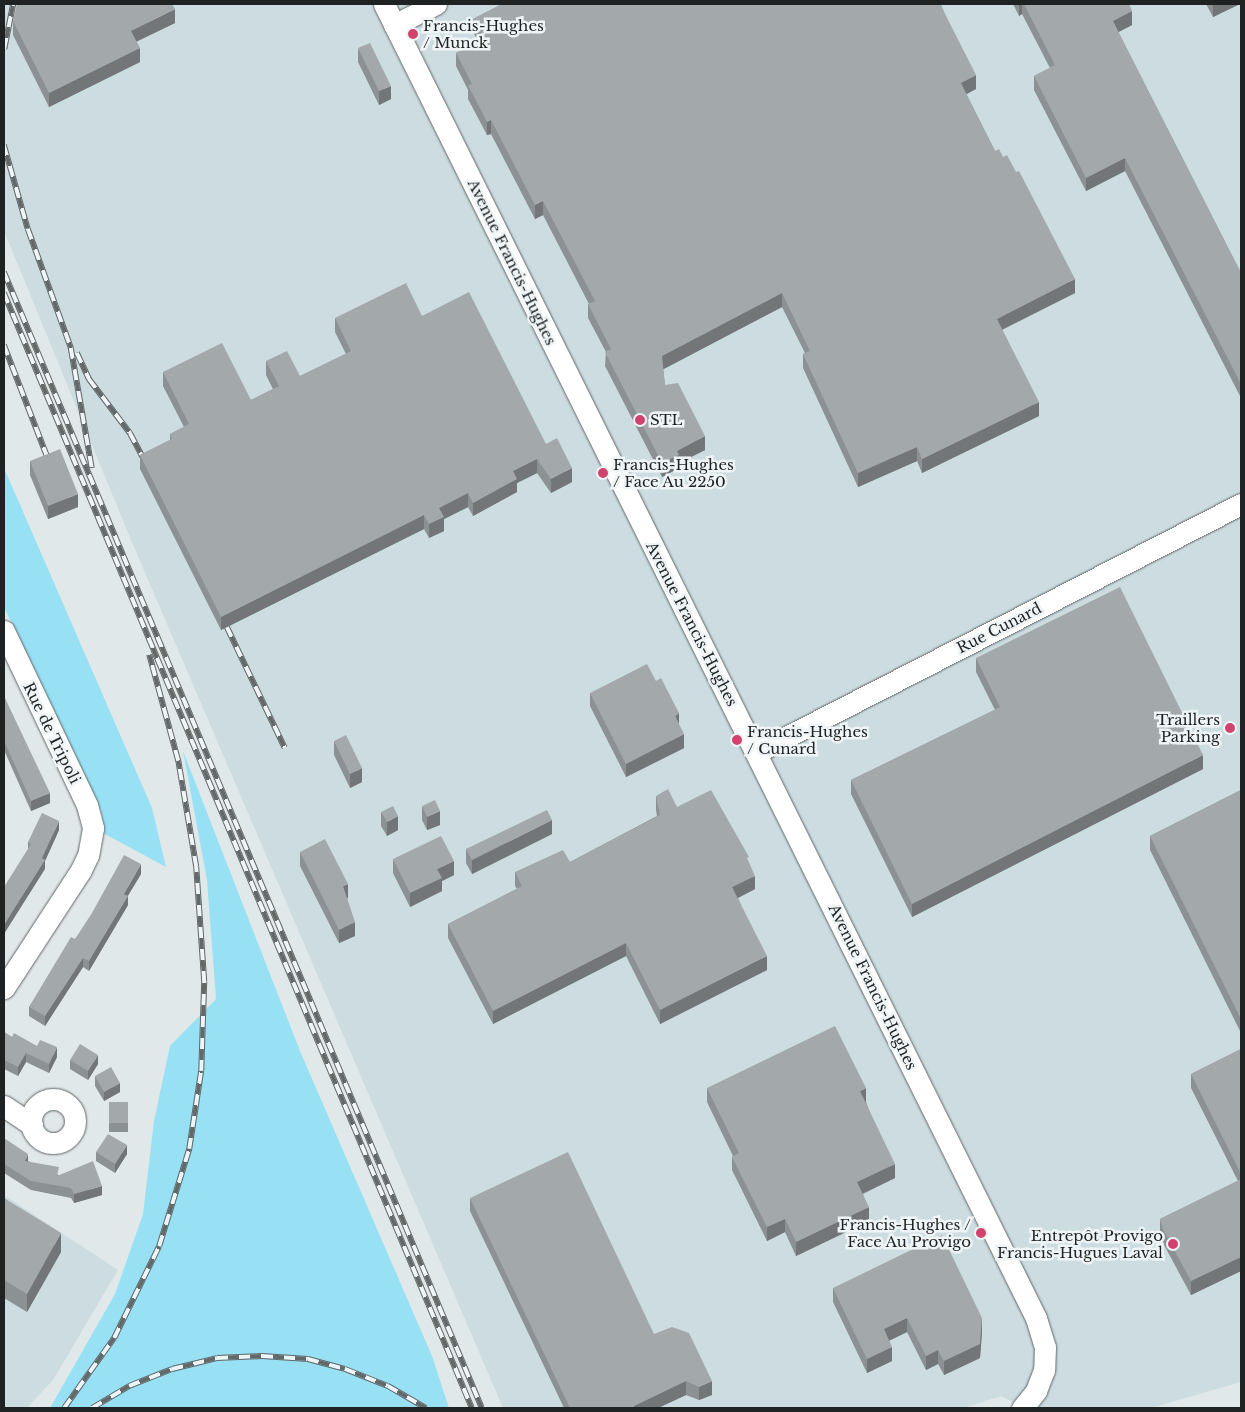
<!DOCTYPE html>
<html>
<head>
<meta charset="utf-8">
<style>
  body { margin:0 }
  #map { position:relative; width:1245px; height:1412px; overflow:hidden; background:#e1e8ea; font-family:"Libre Baskerville",serif }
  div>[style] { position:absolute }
  .built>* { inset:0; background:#ccdce0 }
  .green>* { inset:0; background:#98e1f4 }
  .roads { filter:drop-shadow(0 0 1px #606667) drop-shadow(0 0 1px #606667) }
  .minor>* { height:21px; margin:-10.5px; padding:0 10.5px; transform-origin:10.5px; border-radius:10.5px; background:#fff }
  .minor>.ring { margin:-10.5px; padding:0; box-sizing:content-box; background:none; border:21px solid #fff; border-radius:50% }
  .rail>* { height:5.5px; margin-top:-2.75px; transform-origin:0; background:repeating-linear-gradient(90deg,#eff5f7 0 11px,#636869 0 22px); box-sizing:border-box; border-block:1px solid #636869 }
  .wall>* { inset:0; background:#8c9193 }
  .shaded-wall>* { inset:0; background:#727678 }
  .building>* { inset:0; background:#a3a9ab }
  .dots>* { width:14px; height:14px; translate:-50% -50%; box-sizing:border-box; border:2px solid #eff5f7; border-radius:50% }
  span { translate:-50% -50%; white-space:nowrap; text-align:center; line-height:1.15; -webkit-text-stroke:5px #eff5f7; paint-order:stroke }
  .poi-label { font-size:15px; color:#1f2222 }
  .left { translate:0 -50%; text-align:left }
  .right { translate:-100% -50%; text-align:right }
  .street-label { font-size:15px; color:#1f2222 }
  .frame { position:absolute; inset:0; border:5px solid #1f2222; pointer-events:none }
</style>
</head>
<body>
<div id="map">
  <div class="built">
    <div style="clip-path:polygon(4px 4px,1241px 4px,1241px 1382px,1151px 1408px,1024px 1408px,1001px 1396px,964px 1408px,503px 1408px,131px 540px,4px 231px)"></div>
    <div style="clip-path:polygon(4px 1195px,118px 1270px,53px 1380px,27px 1408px,4px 1408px)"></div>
  </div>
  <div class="green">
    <div style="clip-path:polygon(4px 468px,152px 808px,166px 867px,103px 833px,102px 813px,4px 607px)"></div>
    <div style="clip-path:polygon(183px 751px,300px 1051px,432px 1356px,449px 1408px,50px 1408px,115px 1294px,143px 1214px,154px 1121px,170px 1046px,216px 999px,207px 880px)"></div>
  </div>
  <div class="roads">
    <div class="minor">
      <div style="left:384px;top:4px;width:1467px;rotate:63.61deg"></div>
      <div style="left:1036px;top:1318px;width:30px;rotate:73deg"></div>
      <div style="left:1045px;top:1347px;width:23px;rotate:92deg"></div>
      <div style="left:1044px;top:1370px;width:22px;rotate:111deg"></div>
      <div style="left:1036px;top:1391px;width:22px;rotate:129deg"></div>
      <div style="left:394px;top:25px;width:47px;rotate:-26.6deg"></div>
      <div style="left:4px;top:631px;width:193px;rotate:64.5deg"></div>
      <div style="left:87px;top:805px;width:24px;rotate:75deg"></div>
      <div style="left:93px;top:828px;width:27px;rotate:100deg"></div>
      <div style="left:88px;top:855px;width:17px;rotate:115deg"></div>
      <div style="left:81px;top:870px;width:141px;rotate:123.1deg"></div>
      <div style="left:757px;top:752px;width:544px;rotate:-27.13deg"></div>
      <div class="ring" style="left:31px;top:1099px;width:23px;height:23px"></div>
      <div style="left:4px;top:1106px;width:34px;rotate:34deg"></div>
    </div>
  </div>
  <div class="rail">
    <div style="left:4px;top:49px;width:46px;rotate:-78.7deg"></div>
    <div style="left:4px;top:145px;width:87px;rotate:74.1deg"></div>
    <div style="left:28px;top:229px;width:127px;rotate:70.1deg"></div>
    <div style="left:71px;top:348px;width:122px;rotate:80.1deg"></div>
    <div style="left:4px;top:272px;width:1232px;rotate:67.18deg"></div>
    <div style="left:4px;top:293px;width:1209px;rotate:67.23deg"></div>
    <div style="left:4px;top:345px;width:130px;rotate:68.8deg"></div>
    <div style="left:77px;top:353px;width:29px;rotate:65deg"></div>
    <div style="left:89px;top:379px;width:68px;rotate:52.8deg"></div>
    <div style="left:130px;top:433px;width:36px;rotate:62deg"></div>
    <div style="left:227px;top:627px;width:134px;rotate:64.4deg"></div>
    <div style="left:64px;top:1408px;width:86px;rotate:-54.5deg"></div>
    <div style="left:114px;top:1338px;width:102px;rotate:-63.9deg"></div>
    <div style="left:159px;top:1246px;width:102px;rotate:-72.8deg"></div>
    <div style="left:189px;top:1149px;width:79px;rotate:-81.3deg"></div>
    <div style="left:201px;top:1071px;width:89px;rotate:-88.1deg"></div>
    <div style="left:204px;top:982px;width:115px;rotate:-94deg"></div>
    <div style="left:196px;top:867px;width:108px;rotate:-99.6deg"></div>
    <div style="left:178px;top:761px;width:110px;rotate:-105.3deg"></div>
    <div style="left:92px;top:1408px;width:43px;rotate:-30.7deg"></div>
    <div style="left:129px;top:1386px;width:46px;rotate:-21.6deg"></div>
    <div style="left:172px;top:1369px;width:46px;rotate:-13.7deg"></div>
    <div style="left:217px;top:1358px;width:45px;rotate:-2.5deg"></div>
    <div style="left:262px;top:1356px;width:46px;rotate:3.7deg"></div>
    <div style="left:308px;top:1359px;width:38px;rotate:15deg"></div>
    <div style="left:345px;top:1369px;width:46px;rotate:21.6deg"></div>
    <div style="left:388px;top:1386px;width:44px;rotate:30.1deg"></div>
  </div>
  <div class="wall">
    <div style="clip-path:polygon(502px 4px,943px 4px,941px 5px,976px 89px,966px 94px,995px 151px,1075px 293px,1002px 330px,1039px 416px,922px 473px,917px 461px,858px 487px,803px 368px,803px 354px,805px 353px,782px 307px,663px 369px,665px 385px,705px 450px,679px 463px,679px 468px,662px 477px,605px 366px,606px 352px,588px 318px,588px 304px,589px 304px,543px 215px,535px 219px,491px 134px,487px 135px,468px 99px,468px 90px,456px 66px,456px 53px,478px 41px,473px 32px,473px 19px)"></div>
    <div style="clip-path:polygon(1013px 4px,1129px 4px,1132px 25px,1118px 32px,1241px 273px,1241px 398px,1125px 171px,1086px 191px,1034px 90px,1034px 76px,1050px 68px,1022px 14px,1019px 16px)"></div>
    <div style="clip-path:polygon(1206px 4px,1240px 4px,1213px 17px)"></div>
    <div style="clip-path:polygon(13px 21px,175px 23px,136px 42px,140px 62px,49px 107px,13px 35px)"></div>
    <div style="clip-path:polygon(358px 48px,391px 99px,379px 105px,358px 62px)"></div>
    <div style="clip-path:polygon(422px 316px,546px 444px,572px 482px,551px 493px,537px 473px,517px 483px,517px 492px,473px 516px,468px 507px,444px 519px,444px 531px,429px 538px,424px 529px,221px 630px,140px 469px,140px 455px,170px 440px,170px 434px,184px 427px,163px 386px,163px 372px,251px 400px,273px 389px,266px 375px,266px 361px,300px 376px,346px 354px,335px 332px,335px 318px)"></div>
    <div style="clip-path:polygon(30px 461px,78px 507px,48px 519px,30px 475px)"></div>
    <div style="clip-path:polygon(976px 658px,1203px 769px,912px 917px,851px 794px,851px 780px,995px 710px,976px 672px)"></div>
    <div style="clip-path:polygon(590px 693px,684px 748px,626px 777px,590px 706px)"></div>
    <div style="clip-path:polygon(4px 696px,50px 803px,31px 811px,4px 750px)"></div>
    <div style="clip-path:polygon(334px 741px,362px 782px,350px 788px,334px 755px)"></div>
    <div style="clip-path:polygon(1241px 790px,1241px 1033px,1150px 850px,1150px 836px)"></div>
    <div style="clip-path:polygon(656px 796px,677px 807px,749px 863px,755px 889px,738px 898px,767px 970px,660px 1024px,626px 956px,493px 1024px,448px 938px,448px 924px,517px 889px,515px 886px,515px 872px,570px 862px,657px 816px,656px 810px)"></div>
    <div style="clip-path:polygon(422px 806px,440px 825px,427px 830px,422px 820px)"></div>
    <div style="clip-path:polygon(381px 812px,398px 830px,387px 836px,381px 826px)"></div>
    <div style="clip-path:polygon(59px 830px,45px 861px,45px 869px,28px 850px,28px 842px)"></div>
    <div style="clip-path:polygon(552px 834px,472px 874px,466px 863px,466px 849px)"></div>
    <div style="clip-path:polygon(300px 852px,348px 898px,347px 898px,355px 936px,339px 943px,300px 866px)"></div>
    <div style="clip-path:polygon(393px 859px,454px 875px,442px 881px,442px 891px,410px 907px,393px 873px)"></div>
    <div style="clip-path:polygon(141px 874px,128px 896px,128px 905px,89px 971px,83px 967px,45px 1026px,29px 1016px,29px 1007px,75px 939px)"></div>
    <div style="clip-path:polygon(4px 1032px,12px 1037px,57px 1057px,49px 1073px,26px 1062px,18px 1076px,4px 1069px)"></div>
    <div style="clip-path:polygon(1241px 1049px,1241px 1271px,1191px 1295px,1163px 1243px,1160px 1233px,1160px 1219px,1238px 1181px,1191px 1088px,1191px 1074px)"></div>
    <div style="clip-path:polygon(70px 1060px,98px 1064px,88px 1080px,70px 1069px)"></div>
    <div style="clip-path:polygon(95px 1076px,120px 1092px,104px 1101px,95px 1086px)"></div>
    <div style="clip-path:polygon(707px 1088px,866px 1102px,895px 1178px,863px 1194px,869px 1221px,796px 1256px,785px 1232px,767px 1241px,732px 1170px,732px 1157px,733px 1156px,707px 1102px)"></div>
    <div style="clip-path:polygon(109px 1102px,128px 1102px,128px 1132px,109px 1132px)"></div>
    <div style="clip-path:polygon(4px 1138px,28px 1161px,102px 1195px,74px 1203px,71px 1198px,31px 1190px,4px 1173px)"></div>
    <div style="clip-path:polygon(96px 1152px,127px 1154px,115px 1173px,96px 1161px)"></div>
    <div style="clip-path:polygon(4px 1198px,61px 1252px,27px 1312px,4px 1298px)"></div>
    <div style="clip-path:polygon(470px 1198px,654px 1334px,712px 1395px,699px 1400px,686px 1395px,658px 1408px,564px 1408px,470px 1211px)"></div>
    <div style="clip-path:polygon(833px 1288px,982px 1332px,980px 1358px,944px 1375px,938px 1364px,926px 1370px,907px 1332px,889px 1341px,892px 1361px,867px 1373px,833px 1302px)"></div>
  </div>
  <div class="shaded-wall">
    <div style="clip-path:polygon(1019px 4px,1022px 4px,1022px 14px,1019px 16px)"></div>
    <div style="clip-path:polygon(1213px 4px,1240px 4px,1213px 17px)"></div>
    <div style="clip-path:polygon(175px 9px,175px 23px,131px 44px,131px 31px)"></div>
    <div style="clip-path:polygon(1132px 11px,1132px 25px,1113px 35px,1113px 21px)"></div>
    <div style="clip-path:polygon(140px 48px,140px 62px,49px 107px,49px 93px)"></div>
    <div style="clip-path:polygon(976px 75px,976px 89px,961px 97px,961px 83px)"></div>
    <div style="clip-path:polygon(391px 86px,391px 99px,379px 105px,379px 91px)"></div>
    <div style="clip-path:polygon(491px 120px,491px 134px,487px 135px,487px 122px)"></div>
    <div style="clip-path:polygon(1125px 158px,1125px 171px,1086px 191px,1086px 178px)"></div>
    <div style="clip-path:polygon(543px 201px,543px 215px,535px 219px,535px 205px)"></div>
    <div style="clip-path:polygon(1075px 279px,1075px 293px,997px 332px,997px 319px)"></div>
    <div style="clip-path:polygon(782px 293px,782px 307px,662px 370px,662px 356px)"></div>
    <div style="clip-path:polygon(1039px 402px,1039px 416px,922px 473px,922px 459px)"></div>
    <div style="clip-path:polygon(705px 436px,705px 450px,679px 463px,679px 468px,662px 477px,662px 463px,677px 451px)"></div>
    <div style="clip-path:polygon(917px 447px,917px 461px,858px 487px,858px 473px)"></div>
    <div style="clip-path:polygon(537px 459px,537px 473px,517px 483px,517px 492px,473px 516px,473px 503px,513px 471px)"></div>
    <div style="clip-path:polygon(572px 468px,572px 482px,551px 493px,551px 479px)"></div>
    <div style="clip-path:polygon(468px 493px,468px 507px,444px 519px,444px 531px,429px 538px,429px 524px,439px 508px)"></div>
    <div style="clip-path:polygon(78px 494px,78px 507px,48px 519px,48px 506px)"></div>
    <div style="clip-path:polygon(424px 515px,424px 529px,221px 630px,221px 617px)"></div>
    <div style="clip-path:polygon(679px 713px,679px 727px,675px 716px)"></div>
    <div style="clip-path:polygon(684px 734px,684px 748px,626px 777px,626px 764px)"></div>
    <div style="clip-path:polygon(1203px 755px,1203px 769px,912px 917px,912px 904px)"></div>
    <div style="clip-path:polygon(362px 768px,362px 782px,350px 788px,350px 774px)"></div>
    <div style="clip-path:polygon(50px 793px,50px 803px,31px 811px,31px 801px)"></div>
    <div style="clip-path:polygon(440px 811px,440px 825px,427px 830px,427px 817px)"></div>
    <div style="clip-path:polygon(398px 816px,398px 830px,387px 836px,387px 822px)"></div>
    <div style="clip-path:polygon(552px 820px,552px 834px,472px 874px,472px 860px)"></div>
    <div style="clip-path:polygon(59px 821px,59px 830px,45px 861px,45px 869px,4px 934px,4px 925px,42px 858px)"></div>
    <div style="clip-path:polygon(454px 861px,454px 875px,442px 881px,442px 891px,410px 907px,410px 893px,437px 869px)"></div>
    <div style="clip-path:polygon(141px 864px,141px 874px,125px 900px,128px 896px,128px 905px,89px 971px,89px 961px,124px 894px)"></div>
    <div style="clip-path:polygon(755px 876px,755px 889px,732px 901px,732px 887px)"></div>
    <div style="clip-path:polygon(348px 884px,348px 898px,343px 900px,343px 886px)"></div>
    <div style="clip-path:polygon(355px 922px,355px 936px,339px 943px,339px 930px)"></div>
    <div style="clip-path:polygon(626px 943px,626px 956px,493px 1024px,493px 1011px)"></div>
    <div style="clip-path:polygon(767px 956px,767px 970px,660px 1024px,660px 1010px)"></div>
    <div style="clip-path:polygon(83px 958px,83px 967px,45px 1026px,45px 1016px)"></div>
    <div style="clip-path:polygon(57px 1047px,57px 1057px,49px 1073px,49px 1064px)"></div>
    <div style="clip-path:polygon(26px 1053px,26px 1062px,18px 1076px,18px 1067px)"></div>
    <div style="clip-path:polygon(98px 1055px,98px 1064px,88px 1080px,88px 1071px)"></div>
    <div style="clip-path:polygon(120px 1083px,120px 1092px,104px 1101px,104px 1092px)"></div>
    <div style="clip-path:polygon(866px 1088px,866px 1102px,860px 1105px,860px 1091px)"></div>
    <div style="clip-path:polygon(127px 1145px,127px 1154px,115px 1173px,115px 1164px)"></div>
    <div style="clip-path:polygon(28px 1154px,28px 1163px,25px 1161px)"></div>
    <div style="clip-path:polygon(895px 1164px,895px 1178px,857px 1196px,857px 1182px)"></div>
    <div style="clip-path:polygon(102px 1186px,102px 1195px,74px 1203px,74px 1194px)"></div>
    <div style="clip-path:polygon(869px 1207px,869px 1221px,796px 1256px,796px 1242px)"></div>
    <div style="clip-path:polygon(785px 1219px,785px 1232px,767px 1241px,767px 1227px)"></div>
    <div style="clip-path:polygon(61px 1233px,61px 1252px,27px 1312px,27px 1294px)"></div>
    <div style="clip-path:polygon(1241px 1257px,1241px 1271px,1191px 1295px,1191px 1281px)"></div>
    <div style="clip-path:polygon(907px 1318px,907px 1332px,884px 1343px,884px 1329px)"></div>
    <div style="clip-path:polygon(982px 1318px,982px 1332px,980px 1358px,944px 1375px,944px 1361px)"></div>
    <div style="clip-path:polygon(892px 1347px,892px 1361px,867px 1373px,867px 1359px)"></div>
    <div style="clip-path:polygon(938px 1350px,938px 1364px,926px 1370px,926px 1356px)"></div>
    <div style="clip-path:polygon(686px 1381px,686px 1395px,658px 1408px,634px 1408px,634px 1406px)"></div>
    <div style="clip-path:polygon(712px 1381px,712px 1395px,699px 1400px,699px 1387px)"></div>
  </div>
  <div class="building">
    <div style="clip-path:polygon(17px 4px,172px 4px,175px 9px,131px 31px,140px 48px,49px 93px,13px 21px)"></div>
    <div style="clip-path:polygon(502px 4px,940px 4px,976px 75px,961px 83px,995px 151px,999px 149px,1003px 157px,1007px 155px,1016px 172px,1019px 171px,1075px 279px,997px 319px,1039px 402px,922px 459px,917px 447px,858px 473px,803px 354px,810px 351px,782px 293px,662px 356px,665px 385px,678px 383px,705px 436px,677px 451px,679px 455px,662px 463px,605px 352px,611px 349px,588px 304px,595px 301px,543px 201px,535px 205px,491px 120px,487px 122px,468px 85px,472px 84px,456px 53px,484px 38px,473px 19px)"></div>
    <div style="clip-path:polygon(1024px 4px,1129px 4px,1132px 11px,1113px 21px,1241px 273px,1241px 384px,1125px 158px,1086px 178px,1034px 76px,1055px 65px)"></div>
    <div style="clip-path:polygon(370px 43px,391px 86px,379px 91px,358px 48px)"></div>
    <div style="clip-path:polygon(406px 283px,422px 316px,469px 292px,546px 444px,557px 438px,572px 468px,551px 479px,537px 459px,513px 471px,517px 479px,473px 503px,468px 493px,439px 508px,444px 517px,429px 524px,424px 515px,221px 617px,140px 455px,172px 439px,170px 434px,189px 424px,163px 372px,222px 343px,251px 400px,279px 386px,266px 361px,287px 351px,300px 376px,351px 351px,335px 318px)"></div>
    <div style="clip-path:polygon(60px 449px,78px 494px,48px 506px,30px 461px)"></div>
    <div style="clip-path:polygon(1120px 587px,1203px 755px,912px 904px,851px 780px,1000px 707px,976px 658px)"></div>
    <div style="clip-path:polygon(647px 664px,656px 681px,661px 678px,679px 713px,675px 716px,684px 734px,626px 764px,590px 693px)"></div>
    <div style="clip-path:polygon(4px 696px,50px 793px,31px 801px,4px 741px)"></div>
    <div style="clip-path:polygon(346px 735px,362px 768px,350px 774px,334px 741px)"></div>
    <div style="clip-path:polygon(668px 789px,677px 807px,711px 790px,749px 857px,747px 858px,755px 876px,732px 887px,767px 956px,660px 1010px,626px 943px,493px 1011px,448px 924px,522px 886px,515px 872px,563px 850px,570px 862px,660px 815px,656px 796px)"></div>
    <div style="clip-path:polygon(1241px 790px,1241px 1019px,1150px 836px)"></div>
    <div style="clip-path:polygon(435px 800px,440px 811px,427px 817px,422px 806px)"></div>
    <div style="clip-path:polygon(393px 806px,398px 816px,387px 822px,381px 812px)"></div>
    <div style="clip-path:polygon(547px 810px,552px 820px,472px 860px,466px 849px)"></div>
    <div style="clip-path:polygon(42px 813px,59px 821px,42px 858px,45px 860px,4px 925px,4px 887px,31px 844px,28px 842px)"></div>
    <div style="clip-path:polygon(441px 836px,454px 861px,437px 869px,442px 878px,410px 893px,393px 859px)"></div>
    <div style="clip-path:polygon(325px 839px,348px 884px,343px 886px,355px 922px,339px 930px,300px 852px)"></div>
    <div style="clip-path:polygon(124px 855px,141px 864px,124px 894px,128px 896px,89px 961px,83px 958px,45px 1016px,29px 1007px,71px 937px,75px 939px,92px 913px)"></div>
    <div style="clip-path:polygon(835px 1026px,866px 1088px,860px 1091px,895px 1164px,857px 1182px,869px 1207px,796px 1242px,785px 1219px,767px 1227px,732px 1157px,739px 1153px,707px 1088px)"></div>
    <div style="clip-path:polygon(4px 1032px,12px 1037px,14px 1033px,37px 1046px,40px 1040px,57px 1047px,49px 1064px,26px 1053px,18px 1067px,4px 1060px)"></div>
    <div style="clip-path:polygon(80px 1044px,98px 1055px,88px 1071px,70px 1060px)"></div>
    <div style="clip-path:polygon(1241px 1049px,1241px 1174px,1191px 1074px)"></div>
    <div style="clip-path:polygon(111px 1067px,120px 1083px,104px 1092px,95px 1076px)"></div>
    <div style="clip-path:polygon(109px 1102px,128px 1102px,128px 1123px,109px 1123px)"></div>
    <div style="clip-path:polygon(108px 1134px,127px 1145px,115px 1164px,96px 1152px)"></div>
    <div style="clip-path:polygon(4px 1138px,28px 1154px,25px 1161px,59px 1167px,57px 1176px,93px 1161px,102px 1186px,74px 1194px,71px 1188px,31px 1181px,4px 1164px)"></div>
    <div style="clip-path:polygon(568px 1152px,654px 1334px,672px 1327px,689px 1333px,712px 1381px,699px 1387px,686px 1381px,634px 1406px,635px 1408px,570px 1408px,470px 1198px)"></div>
    <div style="clip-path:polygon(1241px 1179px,1241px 1257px,1191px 1281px,1163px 1229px,1160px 1219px)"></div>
    <div style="clip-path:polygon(4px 1198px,61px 1233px,27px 1294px,4px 1280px)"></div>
    <div style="clip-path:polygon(942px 1235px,982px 1318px,980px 1344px,944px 1361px,938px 1350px,926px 1356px,907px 1318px,884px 1329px,892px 1347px,867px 1359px,833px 1288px)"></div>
  </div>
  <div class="dots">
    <div style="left:413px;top:34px;background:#d1436f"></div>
    <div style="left:640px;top:420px;background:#d1436f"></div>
    <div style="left:603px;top:473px;background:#d1436f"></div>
    <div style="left:1230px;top:728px;background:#d1436f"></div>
    <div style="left:737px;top:740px;background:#d1436f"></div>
    <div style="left:981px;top:1233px;background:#d1436f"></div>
    <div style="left:1173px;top:1244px;background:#d1436f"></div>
  </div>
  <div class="poi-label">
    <span class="left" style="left:423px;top:34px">Francis-Hughes<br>/ Munck</span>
    <span class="left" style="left:650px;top:420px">STL</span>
    <span class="left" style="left:613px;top:473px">Francis-Hughes<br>/ Face Au 2250</span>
    <span class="right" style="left:1220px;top:728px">Traillers<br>Parking</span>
    <span class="left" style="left:747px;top:740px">Francis-Hughes<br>/ Cunard</span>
    <span class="right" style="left:971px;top:1233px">Francis-Hughes /<br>Face Au Provigo</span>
    <span class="right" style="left:1163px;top:1244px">Entrepôt Provigo<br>Francis-Hugues Laval</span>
  </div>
  <div class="street-label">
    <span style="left:512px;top:262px;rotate:64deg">Avenue Francis-Hughes</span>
    <span style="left:692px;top:624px;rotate:63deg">Avenue Francis-Hughes</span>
    <span style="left:999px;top:628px;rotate:-27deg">Rue Cunard</span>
    <span style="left:52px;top:733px;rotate:64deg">Rue de Tripoli</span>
    <span style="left:873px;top:987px;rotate:64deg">Avenue Francis-Hughes</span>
  </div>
  <div class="frame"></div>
</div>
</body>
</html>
